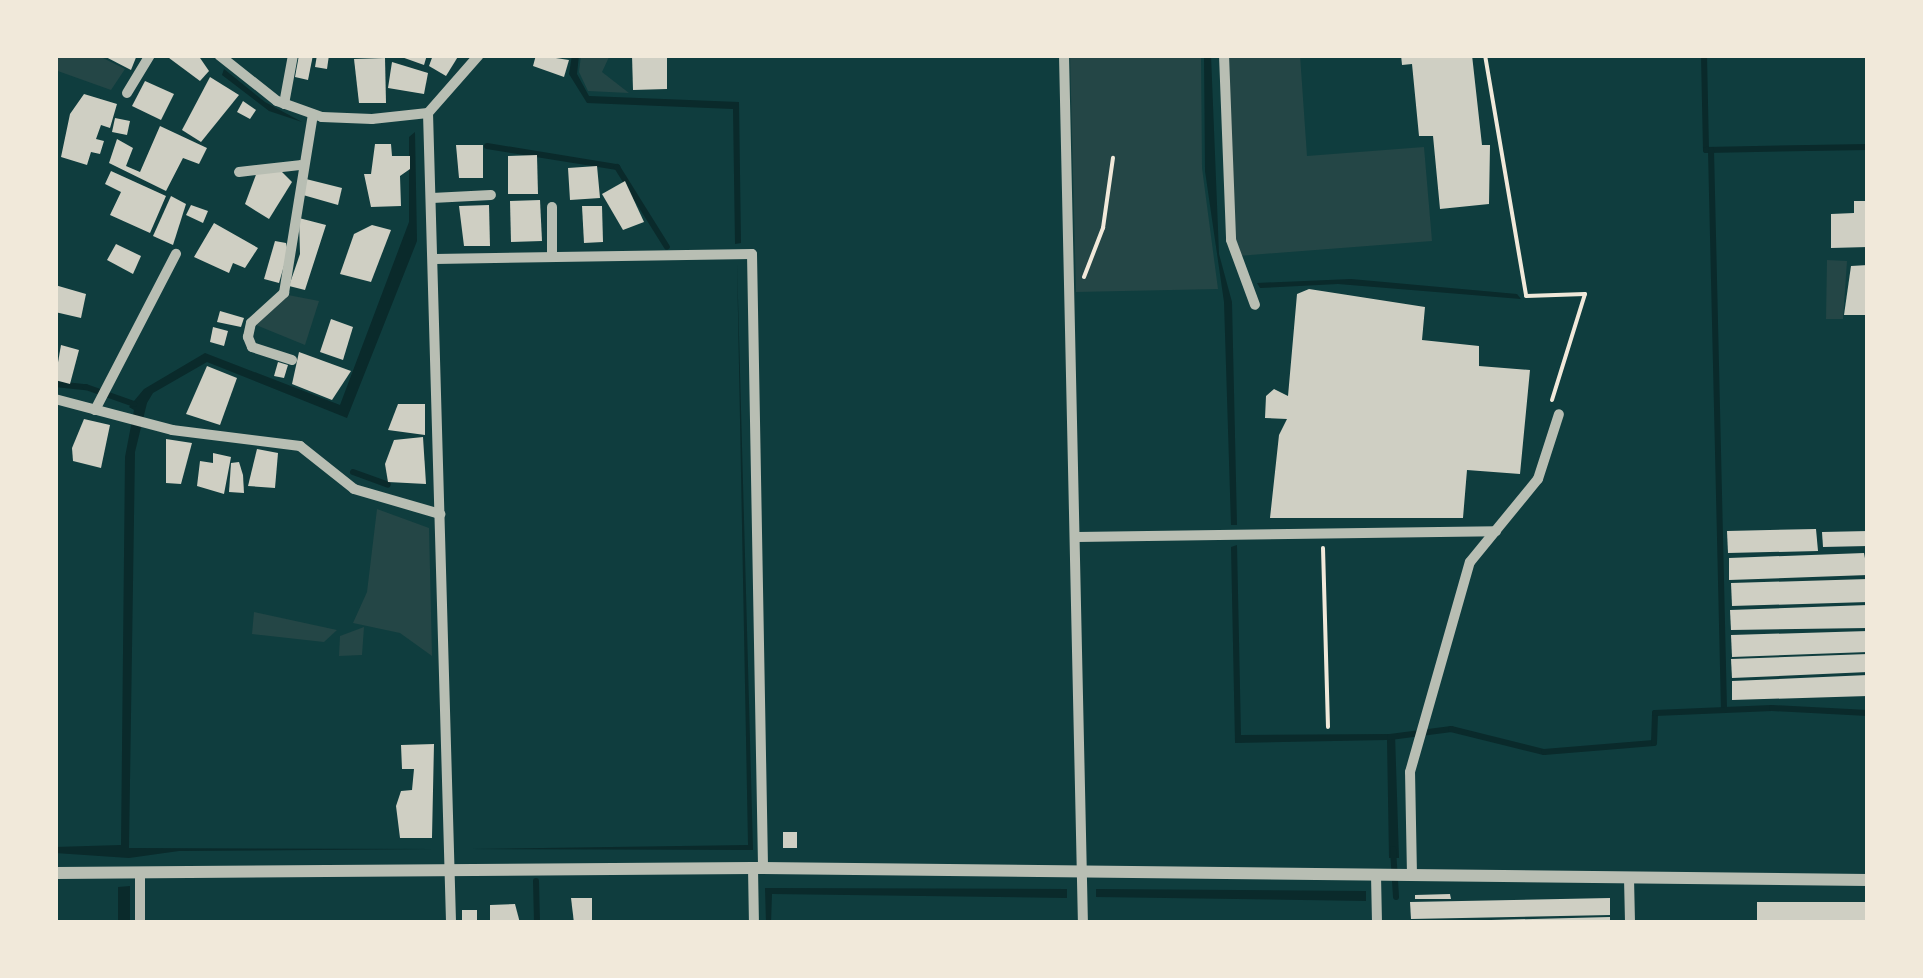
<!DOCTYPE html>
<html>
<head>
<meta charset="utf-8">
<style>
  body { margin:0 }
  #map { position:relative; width:1923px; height:978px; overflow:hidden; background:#0f3d3e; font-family:Mulish,sans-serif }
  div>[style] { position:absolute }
  .green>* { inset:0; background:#244646 }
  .water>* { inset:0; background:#0a2a2b }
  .stream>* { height:6px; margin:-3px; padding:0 3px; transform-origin:3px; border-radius:3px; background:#0a2a2b }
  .building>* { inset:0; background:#cfcfc3 }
  .path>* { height:4px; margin:-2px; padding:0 2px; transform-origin:2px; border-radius:2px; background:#f1e9da }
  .minor>* { height:10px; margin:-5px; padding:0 5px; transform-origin:5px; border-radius:5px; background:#b8beb3 }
  .tertiary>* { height:12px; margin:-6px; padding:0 6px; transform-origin:6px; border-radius:6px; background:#b8beb3 }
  span { translate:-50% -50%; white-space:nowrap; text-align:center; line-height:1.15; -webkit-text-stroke:8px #f1e9da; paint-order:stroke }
  .frame { position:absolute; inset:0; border:58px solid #f1e9da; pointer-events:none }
</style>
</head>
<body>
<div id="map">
  <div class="green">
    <div style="clip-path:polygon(55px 55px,97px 55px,125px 69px,111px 90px,55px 70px)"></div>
    <div style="clip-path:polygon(581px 55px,610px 55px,602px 72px,629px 93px,588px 91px,579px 72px)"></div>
    <div style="clip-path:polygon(1070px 55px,1201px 55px,1202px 168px,1218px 289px,1076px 292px)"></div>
    <div style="clip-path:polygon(1228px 55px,1300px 55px,1307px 156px,1424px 147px,1432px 241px,1238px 256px,1230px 219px)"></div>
    <div style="clip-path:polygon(1827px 260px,1847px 261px,1843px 319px,1826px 319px)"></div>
    <div style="clip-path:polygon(288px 295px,319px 301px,305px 345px,256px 325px)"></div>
    <div style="clip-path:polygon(377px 509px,429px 528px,432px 656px,400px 633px,353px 623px,367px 592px)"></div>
    <div style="clip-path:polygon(254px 612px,337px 630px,324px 642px,252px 634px)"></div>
    <div style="clip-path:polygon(364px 627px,362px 655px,339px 656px,340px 636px)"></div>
  </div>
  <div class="water">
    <div style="clip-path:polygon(572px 55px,579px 55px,577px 74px,589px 96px,739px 102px,741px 243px,735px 244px,733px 109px,587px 103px,569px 74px)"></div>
    <div style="clip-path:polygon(1204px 55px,1211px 55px,1219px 254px,1232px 302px,1237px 525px,1231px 525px,1224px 302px,1205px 171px)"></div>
    <div style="clip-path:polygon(224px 69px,265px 102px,302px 122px,269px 111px,222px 75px)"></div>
    <div style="clip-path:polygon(415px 132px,417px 241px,347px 418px,207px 362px,153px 393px,147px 403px,135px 452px,129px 848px,435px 849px,179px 851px,129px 858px,55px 853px,55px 847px,121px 845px,125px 457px,134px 410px,129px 407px,144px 389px,205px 353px,340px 405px,409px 222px,409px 137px)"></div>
    <div style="clip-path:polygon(737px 261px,753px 850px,471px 849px,748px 845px)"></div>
    <div style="clip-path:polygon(1351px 279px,1517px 294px,1521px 299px,1338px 284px,1260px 288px,1257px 283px)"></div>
    <div style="clip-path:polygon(1237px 545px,1241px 735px,1395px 734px,1399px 858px,1389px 858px,1387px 740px,1235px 743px,1231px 547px)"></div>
    <div style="clip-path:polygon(130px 886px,130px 923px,118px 923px,118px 887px)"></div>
    <div style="clip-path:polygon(765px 888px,1067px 889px,1067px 898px,772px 894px,771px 923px,766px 923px)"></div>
    <div style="clip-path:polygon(1096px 889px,1366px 891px,1366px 901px,1096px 897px)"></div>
  </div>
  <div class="stream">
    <div style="left:1704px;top:55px;width:95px;rotate:88.8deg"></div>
    <div style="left:1706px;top:150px;width:162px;rotate:-1.1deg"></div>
    <div style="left:487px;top:146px;width:132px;rotate:9.2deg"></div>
    <div style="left:617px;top:167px;width:94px;rotate:58deg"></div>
    <div style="left:1711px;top:150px;width:559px;rotate:88.67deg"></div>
    <div style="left:55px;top:384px;width:31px;rotate:6deg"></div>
    <div style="left:86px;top:387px;width:51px;rotate:19.5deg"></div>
    <div style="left:353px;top:472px;width:37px;rotate:20deg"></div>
    <div style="left:1390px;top:737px;width:62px;rotate:-7.5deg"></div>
    <div style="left:1451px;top:729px;width:96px;rotate:13.9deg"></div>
    <div style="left:1544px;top:752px;width:110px;rotate:-4.7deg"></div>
    <div style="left:1654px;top:743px;width:30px;rotate:-88deg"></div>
    <div style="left:1655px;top:713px;width:117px;rotate:-2.4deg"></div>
    <div style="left:1772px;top:708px;width:96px;rotate:3deg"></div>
    <div style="left:1393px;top:849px;width:48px;rotate:86.4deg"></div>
    <div style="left:536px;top:881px;width:42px;rotate:88.6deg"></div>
  </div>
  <div class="building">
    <div style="clip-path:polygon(102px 55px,137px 55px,131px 70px)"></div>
    <div style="clip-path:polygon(165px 55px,198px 55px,209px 71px,200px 81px)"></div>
    <div style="clip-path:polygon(299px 55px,313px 55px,308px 80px,295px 77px)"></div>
    <div style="clip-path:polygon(317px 55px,329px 55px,327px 69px,315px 67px)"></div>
    <div style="clip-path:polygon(396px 55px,427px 55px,424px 65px)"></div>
    <div style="clip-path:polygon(433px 55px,459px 55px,446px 76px,429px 66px)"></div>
    <div style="clip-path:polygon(536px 55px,569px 60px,564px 77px,533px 66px)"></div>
    <div style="clip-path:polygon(632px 55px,667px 55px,667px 89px,633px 90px)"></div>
    <div style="clip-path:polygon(1401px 55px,1472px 55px,1482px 145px,1490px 145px,1489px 204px,1440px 209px,1433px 136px,1419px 136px,1412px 64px,1402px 65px)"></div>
    <div style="clip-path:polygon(385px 58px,386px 103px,359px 103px,354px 59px)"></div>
    <div style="clip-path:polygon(392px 62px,428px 73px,424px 94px,388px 88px)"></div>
    <div style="clip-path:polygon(210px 77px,239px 95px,201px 142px,182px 130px)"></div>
    <div style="clip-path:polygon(145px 81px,174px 94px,161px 120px,132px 106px)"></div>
    <div style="clip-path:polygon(84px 94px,117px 104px,110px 128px,101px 125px,96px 139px,104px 141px,100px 154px,91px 152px,87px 165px,61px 157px,70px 114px)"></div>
    <div style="clip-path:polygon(243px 101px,256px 110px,250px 119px,237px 112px)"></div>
    <div style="clip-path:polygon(115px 118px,130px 121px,127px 135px,112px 132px)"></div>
    <div style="clip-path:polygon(160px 126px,207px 148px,199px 164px,183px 158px,166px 191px,109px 163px,117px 139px,133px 148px,126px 166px,140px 172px)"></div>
    <div style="clip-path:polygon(375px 144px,391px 144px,392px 156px,410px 156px,410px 169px,400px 176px,401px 206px,371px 207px,364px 174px,371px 174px)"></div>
    <div style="clip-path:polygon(456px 145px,483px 145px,483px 178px,459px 178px)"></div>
    <div style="clip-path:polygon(537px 155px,538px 194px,508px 194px,508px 156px)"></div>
    <div style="clip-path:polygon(597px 166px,600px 198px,570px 200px,568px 168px)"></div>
    <div style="clip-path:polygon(111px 171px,166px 196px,150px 233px,110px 215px,121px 192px,105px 184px)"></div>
    <div style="clip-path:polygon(281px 171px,292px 182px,269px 219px,245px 204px,257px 172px)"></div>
    <div style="clip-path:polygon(306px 179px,342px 188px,338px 205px,303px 195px)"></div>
    <div style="clip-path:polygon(625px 181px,644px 222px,623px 230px,602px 194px)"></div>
    <div style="clip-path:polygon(171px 196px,186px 204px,173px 245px,153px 236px)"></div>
    <div style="clip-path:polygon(540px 200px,542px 241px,511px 242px,510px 201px)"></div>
    <div style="clip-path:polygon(1854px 201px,1868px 201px,1868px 247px,1831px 248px,1831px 214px,1854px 213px)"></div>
    <div style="clip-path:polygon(191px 205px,208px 211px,203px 223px,186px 215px)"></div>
    <div style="clip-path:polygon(489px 205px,490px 246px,464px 246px,459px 206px)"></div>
    <div style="clip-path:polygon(582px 206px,602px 206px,603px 242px,584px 243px)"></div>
    <div style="clip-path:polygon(299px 218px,326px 225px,305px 290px,289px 286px,300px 254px)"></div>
    <div style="clip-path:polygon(214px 223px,258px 248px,245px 268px,233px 263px,229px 273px,194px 257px)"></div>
    <div style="clip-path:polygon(372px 225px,391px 230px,371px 282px,340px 274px,354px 234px)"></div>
    <div style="clip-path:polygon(275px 241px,286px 243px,288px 252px,279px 283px,264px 279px)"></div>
    <div style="clip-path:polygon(116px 244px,141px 256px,133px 274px,107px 260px)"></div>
    <div style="clip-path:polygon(1868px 265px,1868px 315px,1844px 315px,1851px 266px)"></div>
    <div style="clip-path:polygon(55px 285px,86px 294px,81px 318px,55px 312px)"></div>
    <div style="clip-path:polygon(1309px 289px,1425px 307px,1422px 340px,1479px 346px,1479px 366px,1530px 370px,1520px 474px,1467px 470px,1463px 518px,1270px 518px,1279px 435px,1287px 419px,1265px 418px,1266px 396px,1274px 389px,1288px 396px,1297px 294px)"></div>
    <div style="clip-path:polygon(220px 311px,244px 318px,241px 327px,217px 322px)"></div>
    <div style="clip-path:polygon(331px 319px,353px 327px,343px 360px,320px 352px)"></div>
    <div style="clip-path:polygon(213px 327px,228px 331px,224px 346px,210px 342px)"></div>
    <div style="clip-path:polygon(61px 345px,79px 350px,70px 384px,55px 380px)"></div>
    <div style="clip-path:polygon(299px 352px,351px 371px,332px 400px,292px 384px)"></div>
    <div style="clip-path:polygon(278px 362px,288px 365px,284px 378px,274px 376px)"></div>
    <div style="clip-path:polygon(207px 366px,237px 378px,220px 425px,186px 414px)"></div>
    <div style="clip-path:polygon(398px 404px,425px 404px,425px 435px,388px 430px)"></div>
    <div style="clip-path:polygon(84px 419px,110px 425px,101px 468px,73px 461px,72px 448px)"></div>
    <div style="clip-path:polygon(423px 437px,426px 484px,388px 482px,385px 464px,394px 440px)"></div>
    <div style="clip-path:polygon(166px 439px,192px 443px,181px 484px,166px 483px)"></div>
    <div style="clip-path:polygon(257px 449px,278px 453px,275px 488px,248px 486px)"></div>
    <div style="clip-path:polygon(213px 453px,231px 457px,224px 494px,197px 486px,200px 461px,213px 463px)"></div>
    <div style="clip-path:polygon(239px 462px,243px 475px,244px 493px,229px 492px,231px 463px)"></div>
    <div style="clip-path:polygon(1816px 529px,1818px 551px,1728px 553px,1727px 531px)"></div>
    <div style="clip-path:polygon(1868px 531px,1868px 546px,1823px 547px,1822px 532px)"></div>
    <div style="clip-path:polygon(1864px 553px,1868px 575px,1729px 580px,1729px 558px)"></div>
    <div style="clip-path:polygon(1868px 579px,1868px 602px,1732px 606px,1731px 583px)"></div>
    <div style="clip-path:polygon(1868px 605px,1868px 628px,1731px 630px,1730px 610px)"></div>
    <div style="clip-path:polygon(1868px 631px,1868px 652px,1732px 657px,1731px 635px)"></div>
    <div style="clip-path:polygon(1868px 654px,1868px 672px,1732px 678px,1731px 659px)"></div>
    <div style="clip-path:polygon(1868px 675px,1868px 696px,1732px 700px,1732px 681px)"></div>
    <div style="clip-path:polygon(434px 744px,432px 838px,400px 838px,396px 806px,401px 791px,412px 790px,414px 769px,402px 769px,401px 745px)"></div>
    <div style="clip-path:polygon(783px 832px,797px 832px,797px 848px,783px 848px)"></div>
    <div style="clip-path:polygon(1450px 894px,1451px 899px,1415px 899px,1415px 895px)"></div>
    <div style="clip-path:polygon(571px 898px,592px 898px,592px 923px,574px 923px)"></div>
    <div style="clip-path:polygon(1610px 898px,1610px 915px,1411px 919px,1410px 902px)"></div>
    <div style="clip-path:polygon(1757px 902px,1868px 902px,1868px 923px,1757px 923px)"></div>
    <div style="clip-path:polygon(515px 904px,520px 923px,490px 923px,490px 905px)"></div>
    <div style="clip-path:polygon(462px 910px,477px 910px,477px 923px,462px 923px)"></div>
    <div style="clip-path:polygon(1610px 917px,1610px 923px,1491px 923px,1491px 920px)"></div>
  </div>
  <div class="path">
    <div style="left:1485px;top:55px;width:244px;rotate:80.3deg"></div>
    <div style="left:1526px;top:296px;width:59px;rotate:-1.9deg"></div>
    <div style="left:1585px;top:294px;width:111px;rotate:107.3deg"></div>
    <div style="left:1084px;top:277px;width:53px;rotate:-68.8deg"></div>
    <div style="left:1103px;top:228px;width:71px;rotate:-81.9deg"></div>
    <div style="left:1323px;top:548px;width:179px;rotate:88.4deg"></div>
  </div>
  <div class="minor">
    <div style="left:219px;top:55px;width:74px;rotate:38.4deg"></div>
    <div style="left:277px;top:101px;width:48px;rotate:19.6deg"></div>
    <div style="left:322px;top:117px;width:50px;rotate:2.3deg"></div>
    <div style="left:372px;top:119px;width:56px;rotate:-6.1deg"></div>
    <div style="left:428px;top:113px;width:77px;rotate:-48.7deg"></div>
    <div style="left:1064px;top:55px;width:868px;rotate:88.75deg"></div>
    <div style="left:1224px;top:55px;width:185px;rotate:87.8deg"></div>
    <div style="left:1231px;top:240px;width:69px;rotate:69.7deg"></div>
    <div style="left:127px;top:93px;width:44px;rotate:-58.8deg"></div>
    <div style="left:284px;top:104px;width:50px;rotate:-79.6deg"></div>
    <div style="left:428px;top:113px;width:810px;rotate:88.37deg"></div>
    <div style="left:239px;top:172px;width:61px;rotate:-6.5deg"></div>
    <div style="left:432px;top:198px;width:59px;rotate:-2.9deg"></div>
    <div style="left:552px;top:207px;width:50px;rotate:90deg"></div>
    <div style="left:435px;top:259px;width:317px;rotate:-0.9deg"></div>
    <div style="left:752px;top:254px;width:614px;rotate:88.97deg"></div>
    <div style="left:292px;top:360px;width:42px;rotate:-162deg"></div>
    <div style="left:252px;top:347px;width:11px;rotate:-112deg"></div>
    <div style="left:248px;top:337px;width:14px;rotate:-78deg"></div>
    <div style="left:251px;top:323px;width:45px;rotate:-42.3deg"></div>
    <div style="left:284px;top:293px;width:181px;rotate:-80.8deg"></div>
    <div style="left:55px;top:399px;width:121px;rotate:14.8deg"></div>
    <div style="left:172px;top:430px;width:129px;rotate:7.1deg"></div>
    <div style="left:300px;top:446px;width:69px;rotate:38.5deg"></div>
    <div style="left:354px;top:489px;width:90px;rotate:16.2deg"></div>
    <div style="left:95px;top:410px;width:176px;rotate:-62.6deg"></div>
    <div style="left:1077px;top:537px;width:419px;rotate:-0.8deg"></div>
    <div style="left:753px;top:868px;width:55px;rotate:89deg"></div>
    <div style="left:1376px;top:875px;width:48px;rotate:88.8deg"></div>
    <div style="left:1412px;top:875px;width:103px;rotate:-91.1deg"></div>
    <div style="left:1410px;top:772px;width:218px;rotate:-74.1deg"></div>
    <div style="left:1470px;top:562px;width:107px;rotate:-50.7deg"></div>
    <div style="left:1538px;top:479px;width:68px;rotate:-72.1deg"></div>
    <div style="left:1629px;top:878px;width:45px;rotate:88.7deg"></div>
    <div style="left:140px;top:923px;width:51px;rotate:-90deg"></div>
  </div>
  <div class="tertiary">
    <div style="left:55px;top:873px;width:698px;rotate:-0.41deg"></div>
    <div style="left:753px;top:868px;width:1115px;rotate:0.62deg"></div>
  </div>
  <div class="frame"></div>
</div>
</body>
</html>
